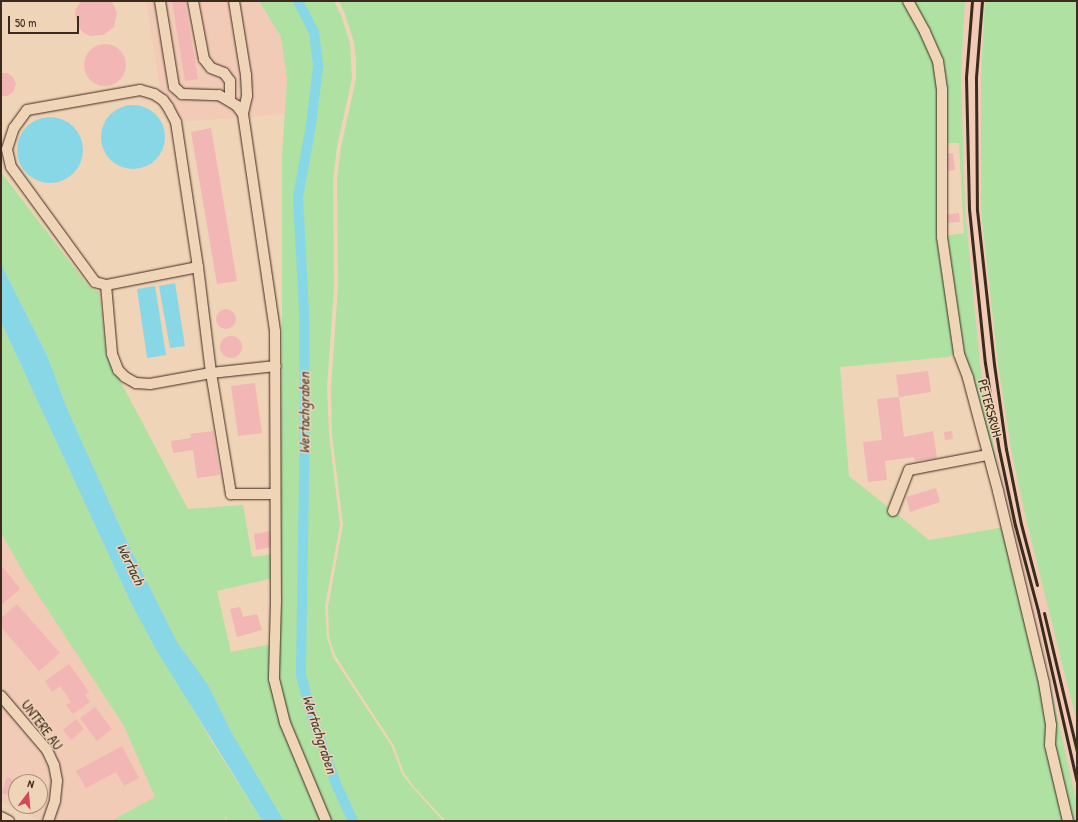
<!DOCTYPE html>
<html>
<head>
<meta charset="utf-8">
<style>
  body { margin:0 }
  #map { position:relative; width:1078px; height:822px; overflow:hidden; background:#f0d4b7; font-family:"Patrick Hand",sans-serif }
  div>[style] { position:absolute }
  .built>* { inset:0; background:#f1cbb6 }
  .green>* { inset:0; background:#aee1a2 }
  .water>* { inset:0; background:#88d7e6 }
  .round { border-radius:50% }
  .canal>* { height:10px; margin:-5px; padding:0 5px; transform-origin:5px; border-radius:5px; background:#88d7e6 }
  .building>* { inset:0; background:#f2b6b4 }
  .roads { filter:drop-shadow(0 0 1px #3b2a1e) drop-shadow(0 0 1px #3b2a1e) }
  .minor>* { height:10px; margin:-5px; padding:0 5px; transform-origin:5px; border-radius:5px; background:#f0d4b7 }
  .rail>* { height:3px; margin:-1.5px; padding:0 1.5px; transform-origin:1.5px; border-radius:1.5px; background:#3b2a1e }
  span { translate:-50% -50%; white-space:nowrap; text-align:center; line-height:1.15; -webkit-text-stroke:3px #f0d4b7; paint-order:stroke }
  .street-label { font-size:14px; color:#3b2a1e }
  .water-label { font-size:15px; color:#47443c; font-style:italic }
  .frame { position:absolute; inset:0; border:2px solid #3b2a1e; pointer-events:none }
  .north { position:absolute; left:8px; top:774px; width:40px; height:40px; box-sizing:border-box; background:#f0d4b7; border:1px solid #a8907a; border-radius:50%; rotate:16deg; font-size:11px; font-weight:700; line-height:16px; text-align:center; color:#3b2a1e }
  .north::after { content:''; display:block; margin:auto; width:14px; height:18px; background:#d1495b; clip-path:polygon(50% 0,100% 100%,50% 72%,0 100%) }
  .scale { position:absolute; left:8px; top:16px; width:71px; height:18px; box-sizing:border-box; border:2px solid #3b2a1e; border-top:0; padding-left:5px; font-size:12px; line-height:14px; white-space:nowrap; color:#3b2a1e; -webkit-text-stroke:3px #f0d4b7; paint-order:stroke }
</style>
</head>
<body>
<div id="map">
  <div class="built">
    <div style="clip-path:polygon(146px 1px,259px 1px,281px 37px,287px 79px,286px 114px,180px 122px,161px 95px)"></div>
    <div style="clip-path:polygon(965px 1px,985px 1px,981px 79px,981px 211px,998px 364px,1011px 449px,1027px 523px,1077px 723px,1077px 804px,1050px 684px,1011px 526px,994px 449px,980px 364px,965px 210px,961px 76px)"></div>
    <div style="clip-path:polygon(evenodd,1px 533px,25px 575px,124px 726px,155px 797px,111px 821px,41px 821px,1px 802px,1px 533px,16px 782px,40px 782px,40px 806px,16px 806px,16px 782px)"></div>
  </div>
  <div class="green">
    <div style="clip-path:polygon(259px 1px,334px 1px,341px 15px,350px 43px,352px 78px,337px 147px,333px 180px,334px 286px,327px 388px,329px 435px,340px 525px,325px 606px,327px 637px,333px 657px,392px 747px,402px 774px,413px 788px,443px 821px,329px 821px,290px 722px,277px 679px,282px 352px,282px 156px,287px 79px,281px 37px)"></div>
    <div style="clip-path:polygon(339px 1px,906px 1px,936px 61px,941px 89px,939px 196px,957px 354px,948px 357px,840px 367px,849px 476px,929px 540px,1005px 527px,1043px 685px,1066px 821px,446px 821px,414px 787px,404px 773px,394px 746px,335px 655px,329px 637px,328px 607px,343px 525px,332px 435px,331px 388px,338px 286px,337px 180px,341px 147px,356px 79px,356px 59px,354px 42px,345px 14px)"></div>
    <div style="clip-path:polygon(910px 1px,965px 1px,961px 76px,965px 209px,980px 364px,994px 449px,1011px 526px,1050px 684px,1077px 804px,1077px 821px,1070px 821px,1056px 765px,1053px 724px,961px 353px,944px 236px,964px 233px,959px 143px,944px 143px,944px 89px)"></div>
    <div style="clip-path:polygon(985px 1px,1077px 1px,1077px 723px,1027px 523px,1011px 449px,998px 364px,981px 211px,981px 79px)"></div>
    <div style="clip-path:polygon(1px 172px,89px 287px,99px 292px,106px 354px,188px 509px,243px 505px,252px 557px,273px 554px,273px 578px,217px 591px,231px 652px,272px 644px,271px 680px,323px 821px,284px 821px,233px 735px,208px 686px,177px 642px,122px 531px,66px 406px,47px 355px,1px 264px)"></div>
    <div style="clip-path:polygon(1px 322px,131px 603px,212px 742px,262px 821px,228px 821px,224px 814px,226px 821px,111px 821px,155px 797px,124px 726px,25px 575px,1px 533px)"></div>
  </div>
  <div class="water">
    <div class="round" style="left:101px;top:105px;width:64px;height:64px"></div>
    <div class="round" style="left:17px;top:117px;width:66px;height:66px"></div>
    <div style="clip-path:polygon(1px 264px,47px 355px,66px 406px,122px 531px,177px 642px,208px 685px,233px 735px,284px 821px,262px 821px,261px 819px,157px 651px,131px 603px,1px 322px)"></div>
    <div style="clip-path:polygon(175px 283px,185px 346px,170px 348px,159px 286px)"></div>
    <div style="clip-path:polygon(155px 286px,166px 355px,147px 358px,137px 289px)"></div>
  </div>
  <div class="canal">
    <div style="left:298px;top:1px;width:35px;rotate:63deg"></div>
    <div style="left:314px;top:32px;width:35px;rotate:83deg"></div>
    <div style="left:318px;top:67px;width:58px;rotate:96.9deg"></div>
    <div style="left:311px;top:125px;width:73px;rotate:100.2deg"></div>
    <div style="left:298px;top:197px;width:116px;rotate:87deg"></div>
    <div style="left:304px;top:313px;width:101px;rotate:89.4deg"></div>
    <div style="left:305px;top:414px;width:261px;rotate:90.9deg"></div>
    <div style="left:301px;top:675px;width:43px;rotate:75.3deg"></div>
    <div style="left:312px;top:717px;width:71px;rotate:70.3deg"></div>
    <div style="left:336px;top:784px;width:41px;rotate:65.3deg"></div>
  </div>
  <div class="building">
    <div style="clip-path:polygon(81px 1px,112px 1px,117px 13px,114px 27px,103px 35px,90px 36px,84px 33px,79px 28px,75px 15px,76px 9px)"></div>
    <div style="clip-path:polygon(172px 1px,185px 1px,198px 79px,185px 81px)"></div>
    <div class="round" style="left:84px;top:44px;width:42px;height:42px"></div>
    <div style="clip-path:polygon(1px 73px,7px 73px,13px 77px,16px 84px,13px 92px,7px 96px,1px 96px)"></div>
    <div style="clip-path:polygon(211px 128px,237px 281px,217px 284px,191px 132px)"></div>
    <div style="clip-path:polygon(953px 153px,955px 170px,948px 171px,946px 154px)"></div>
    <div style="clip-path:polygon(959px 213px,960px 222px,944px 223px,943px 215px)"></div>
    <div class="round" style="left:216px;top:309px;width:20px;height:20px"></div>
    <div class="round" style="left:220px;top:336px;width:22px;height:22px"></div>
    <div style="clip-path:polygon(928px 371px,931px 392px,899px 397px,896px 375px)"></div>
    <div style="clip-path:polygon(255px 383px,262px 433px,238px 436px,231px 386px)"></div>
    <div style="clip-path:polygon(899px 397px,904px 437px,933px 431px,937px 458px,915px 461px,914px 457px,885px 461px,887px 480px,868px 482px,863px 442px,882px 440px,877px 399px)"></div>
    <div style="clip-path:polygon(213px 431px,220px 475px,197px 478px,193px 450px,173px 453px,171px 441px,191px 438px,190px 434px)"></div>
    <div style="clip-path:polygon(952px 431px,953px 439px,945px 440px,944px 432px)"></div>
    <div style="clip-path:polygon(936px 488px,940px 502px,910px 512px,906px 497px)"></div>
    <div style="clip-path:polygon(270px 531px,272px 547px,256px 550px,254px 534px)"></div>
    <div style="clip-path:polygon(3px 567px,20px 589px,1px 605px,1px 569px)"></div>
    <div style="clip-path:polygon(17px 604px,60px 653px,39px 671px,1px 627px,1px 618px)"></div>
    <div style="clip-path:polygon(240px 607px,243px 617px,257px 614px,262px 630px,237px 637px,230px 609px)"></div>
    <div style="clip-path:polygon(69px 664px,89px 692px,85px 695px,90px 702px,73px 714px,66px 705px,71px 702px,60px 686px,52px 692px,45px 681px)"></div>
    <div style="clip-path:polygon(95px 707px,112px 729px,97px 741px,80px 718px)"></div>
    <div style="clip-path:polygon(76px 719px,84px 729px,71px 740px,63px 730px)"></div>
    <div style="clip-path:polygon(122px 746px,139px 778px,124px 786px,116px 772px,86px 788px,76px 771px)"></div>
    <div style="clip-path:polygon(7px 777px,19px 782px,16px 782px,16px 798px,2px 793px)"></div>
  </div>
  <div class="roads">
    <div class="minor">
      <div style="left:160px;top:1px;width:87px;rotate:80.8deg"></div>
      <div style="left:174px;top:87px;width:11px;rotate:41deg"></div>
      <div style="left:182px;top:94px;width:37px;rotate:2deg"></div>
      <div style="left:219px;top:95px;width:21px;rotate:31deg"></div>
      <div style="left:237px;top:106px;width:10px;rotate:53deg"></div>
      <div style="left:193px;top:1px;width:59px;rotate:79.3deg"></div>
      <div style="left:204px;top:59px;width:11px;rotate:52deg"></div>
      <div style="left:211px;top:68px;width:14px;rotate:21deg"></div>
      <div style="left:224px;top:73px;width:10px;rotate:53deg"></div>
      <div style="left:230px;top:81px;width:20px;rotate:90deg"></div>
      <div style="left:234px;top:1px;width:75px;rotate:80.8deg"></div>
      <div style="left:246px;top:75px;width:21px;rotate:87deg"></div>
      <div style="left:247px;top:96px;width:18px;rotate:103deg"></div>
      <div style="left:243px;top:114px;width:220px;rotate:81.6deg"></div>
      <div style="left:275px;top:332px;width:268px;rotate:89.8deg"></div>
      <div style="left:276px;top:600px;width:79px;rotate:91.5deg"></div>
      <div style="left:274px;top:679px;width:45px;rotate:76deg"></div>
      <div style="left:285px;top:723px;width:106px;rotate:67.3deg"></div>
      <div style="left:908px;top:1px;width:35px;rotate:61deg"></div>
      <div style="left:925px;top:32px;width:32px;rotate:66deg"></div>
      <div style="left:938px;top:61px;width:28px;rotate:82deg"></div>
      <div style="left:942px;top:89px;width:148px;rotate:90deg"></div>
      <div style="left:942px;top:237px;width:118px;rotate:81.7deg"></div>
      <div style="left:959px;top:354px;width:26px;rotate:69deg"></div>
      <div style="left:968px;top:378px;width:117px;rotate:75.1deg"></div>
      <div style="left:998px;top:491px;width:197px;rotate:76.5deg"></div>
      <div style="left:1044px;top:683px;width:43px;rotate:80.5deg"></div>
      <div style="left:1051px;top:725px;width:20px;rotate:93deg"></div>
      <div style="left:1050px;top:745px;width:78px;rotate:76.7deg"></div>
      <div style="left:198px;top:267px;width:94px;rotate:168.9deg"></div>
      <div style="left:106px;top:285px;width:11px;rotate:-165deg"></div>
      <div style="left:95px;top:282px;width:142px;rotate:-126.1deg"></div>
      <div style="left:11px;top:167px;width:18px;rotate:-103deg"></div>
      <div style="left:7px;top:149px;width:22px;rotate:-72deg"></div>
      <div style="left:14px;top:128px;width:22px;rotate:-54deg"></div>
      <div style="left:27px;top:110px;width:115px;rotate:-10deg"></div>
      <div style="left:140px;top:90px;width:15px;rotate:16deg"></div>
      <div style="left:154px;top:94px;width:11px;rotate:34deg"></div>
      <div style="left:163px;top:100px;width:9px;rotate:54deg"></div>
      <div style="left:168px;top:107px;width:17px;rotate:62deg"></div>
      <div style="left:176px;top:122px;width:147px;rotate:81.4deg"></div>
      <div style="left:198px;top:267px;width:107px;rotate:83deg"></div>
      <div style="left:211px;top:373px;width:123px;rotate:80.6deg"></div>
      <div style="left:231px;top:494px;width:44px"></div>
      <div style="left:106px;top:285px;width:69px;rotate:85deg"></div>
      <div style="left:112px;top:354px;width:17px;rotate:69deg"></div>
      <div style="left:118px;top:370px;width:10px;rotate:45deg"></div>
      <div style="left:125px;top:377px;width:13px;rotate:29deg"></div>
      <div style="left:136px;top:383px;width:14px;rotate:4deg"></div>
      <div style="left:150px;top:384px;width:62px;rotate:-10.2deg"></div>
      <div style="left:211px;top:373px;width:65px;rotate:-6.1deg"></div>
      <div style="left:893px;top:511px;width:44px;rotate:-68.7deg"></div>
      <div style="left:909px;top:470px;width:79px;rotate:-10.9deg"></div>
      <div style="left:1px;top:696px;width:71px;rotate:49.6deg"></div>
      <div style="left:47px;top:750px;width:17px;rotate:65deg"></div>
      <div style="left:54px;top:765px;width:16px;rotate:79deg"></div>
      <div style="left:57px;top:781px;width:20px;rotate:96deg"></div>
      <div style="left:55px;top:801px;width:21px;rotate:109deg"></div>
      <div style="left:1px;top:817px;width:9px;rotate:27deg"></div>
    </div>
  </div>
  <div class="rail">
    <div style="left:972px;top:1px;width:76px;rotate:94.5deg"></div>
    <div style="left:966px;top:77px;width:132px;rotate:88.7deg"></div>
    <div style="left:969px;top:209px;width:155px;rotate:84.1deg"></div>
    <div style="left:985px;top:363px;width:88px;rotate:80.9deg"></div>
    <div style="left:999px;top:450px;width:77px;rotate:78deg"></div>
    <div style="left:1015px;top:525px;width:89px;rotate:75deg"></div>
    <div style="left:1038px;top:611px;width:175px;rotate:77.2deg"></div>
    <div style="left:982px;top:1px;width:76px;rotate:94.5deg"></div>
    <div style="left:976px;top:77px;width:133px;rotate:89.6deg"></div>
    <div style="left:977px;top:210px;width:155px;rotate:83.7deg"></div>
    <div style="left:994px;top:364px;width:86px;rotate:82deg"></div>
    <div style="left:1006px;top:449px;width:76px;rotate:78.7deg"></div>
    <div style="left:1021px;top:524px;width:63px;rotate:75.3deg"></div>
    <div style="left:1044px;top:613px;width:143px;rotate:76.6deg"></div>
  </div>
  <div class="street-label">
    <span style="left:990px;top:408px;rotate:75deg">PETERSRUH</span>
    <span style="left:42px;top:725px;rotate:53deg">UNTERE AU</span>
  </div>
  <div class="water-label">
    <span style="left:304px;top:413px;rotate:-90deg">Wertachgraben</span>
    <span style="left:131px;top:564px;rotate:64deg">Wertach</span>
    <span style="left:320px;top:734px;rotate:72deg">Wertachgraben</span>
  </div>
  <div class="frame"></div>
  <div class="north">N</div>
  <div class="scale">50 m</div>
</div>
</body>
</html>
